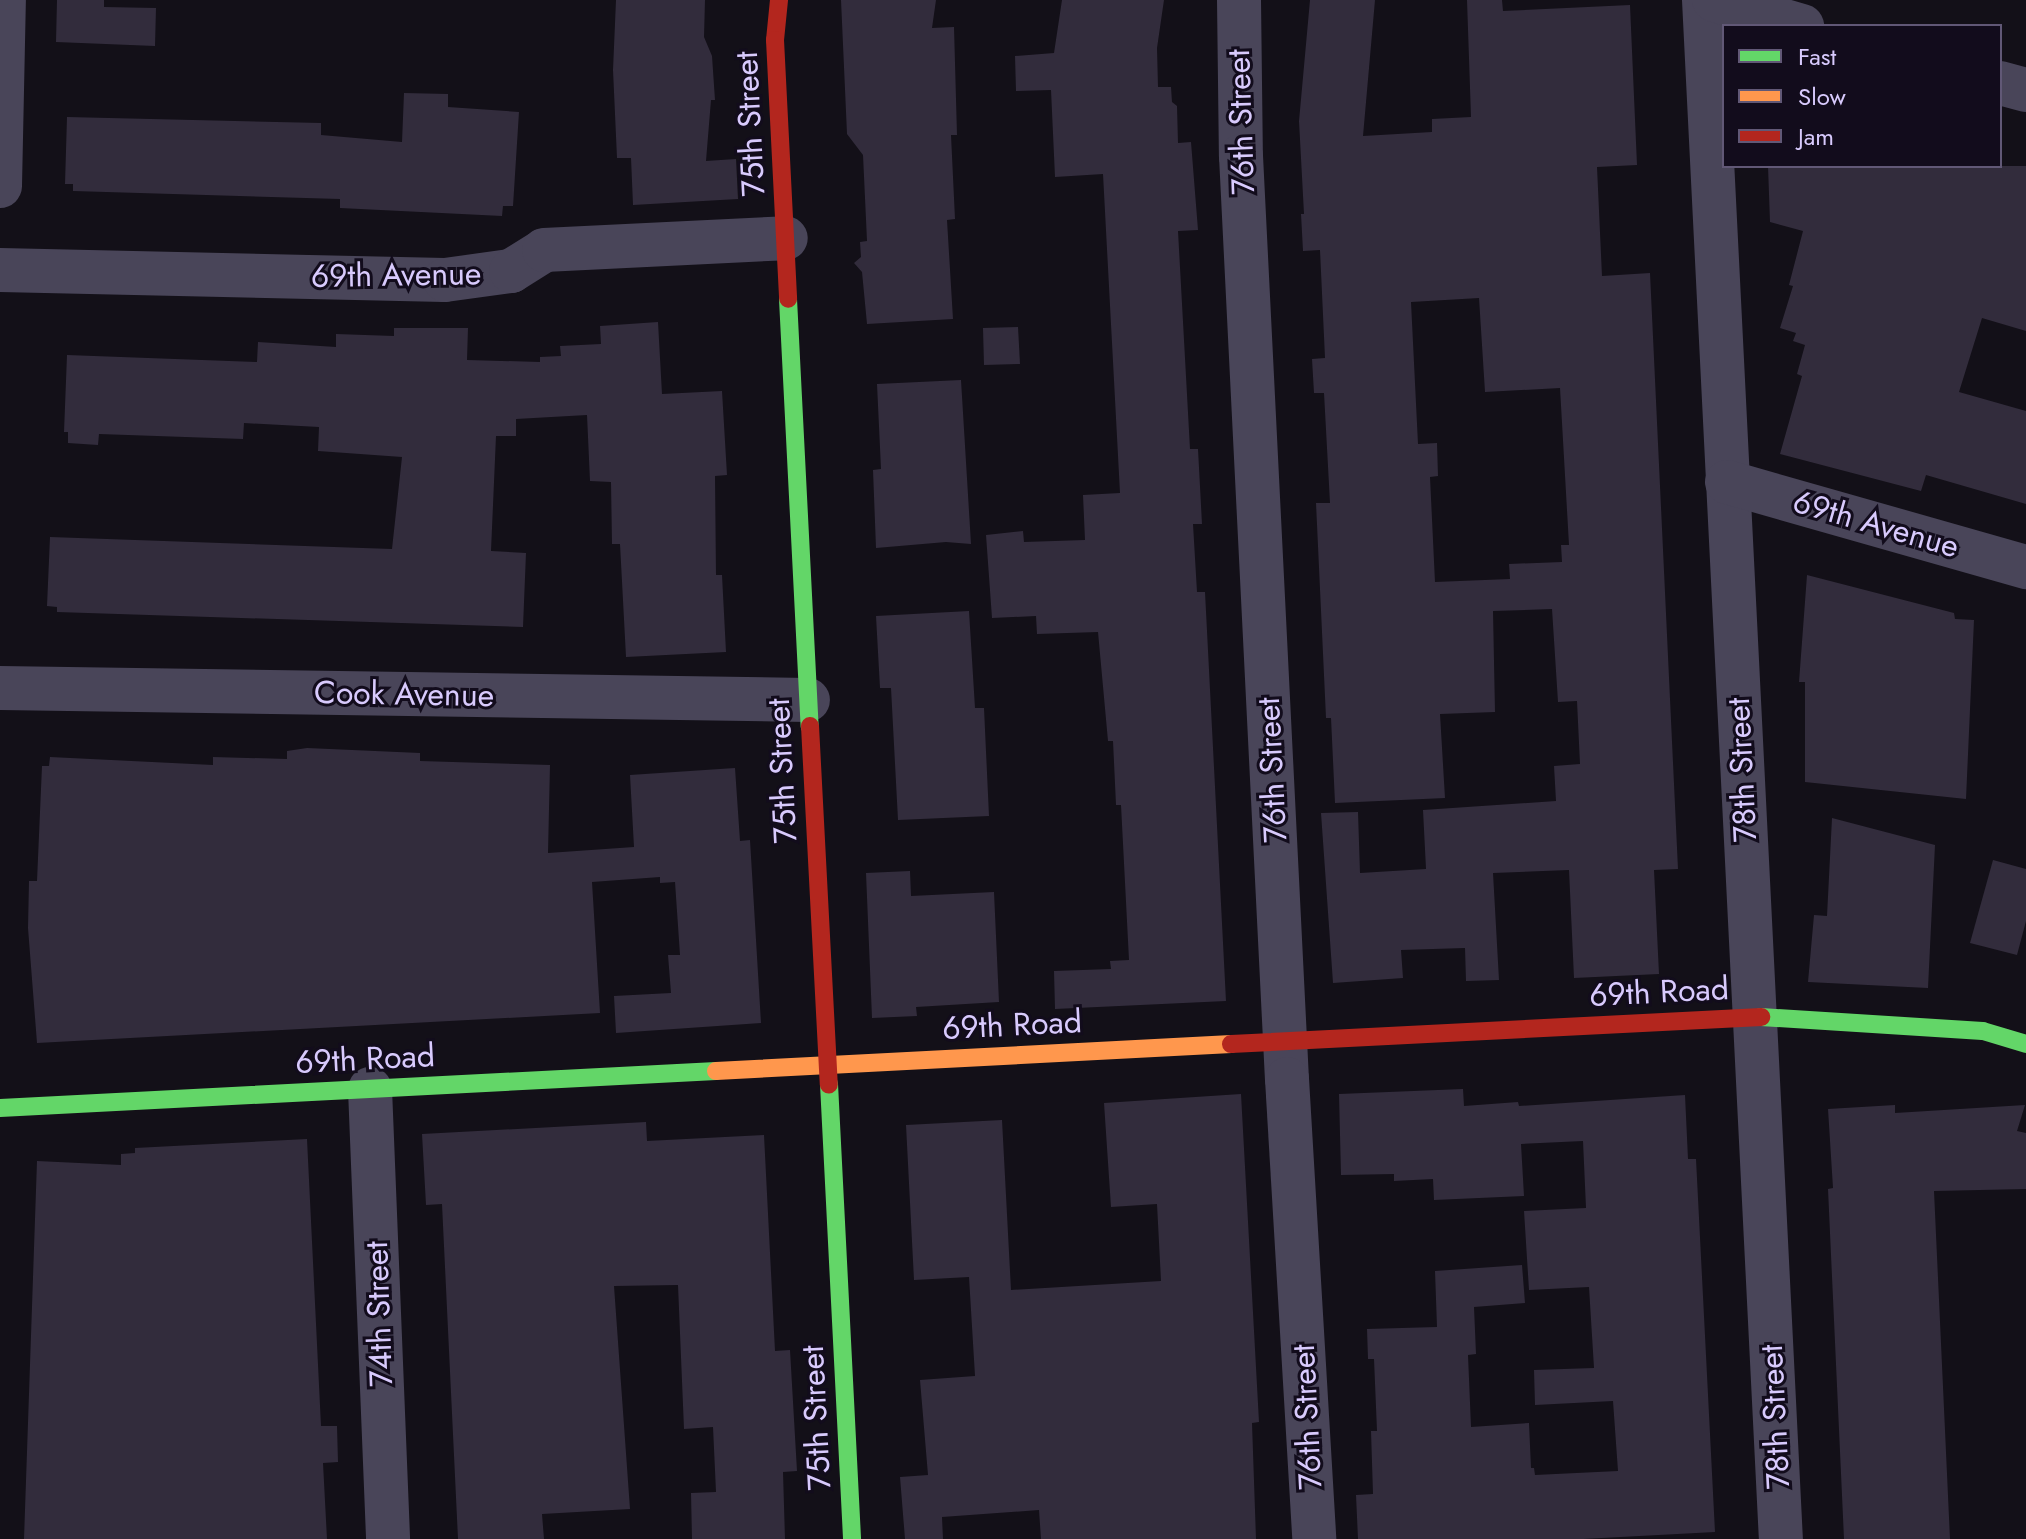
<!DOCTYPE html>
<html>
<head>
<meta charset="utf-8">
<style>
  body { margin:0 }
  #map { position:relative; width:2026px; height:1539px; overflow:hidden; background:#131018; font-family:Jost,sans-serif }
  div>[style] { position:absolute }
  .building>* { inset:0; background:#322c3c }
  .street>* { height:44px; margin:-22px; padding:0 22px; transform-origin:22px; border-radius:22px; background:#494559 }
  .fast>* { height:18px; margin:-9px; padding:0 9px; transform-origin:9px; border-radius:9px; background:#63d668 }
  .slow>* { height:18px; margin:-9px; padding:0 9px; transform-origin:9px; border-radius:9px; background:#ff974d }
  .jam>* { height:18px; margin:-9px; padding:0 9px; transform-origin:9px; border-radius:9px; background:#b3261e }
  span { translate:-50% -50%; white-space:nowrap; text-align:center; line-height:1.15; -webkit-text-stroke:6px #120c1c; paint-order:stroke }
  .street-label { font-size:32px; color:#d8cafd }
  .legend { position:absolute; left:1722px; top:24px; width:280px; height:144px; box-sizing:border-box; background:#120c1c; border:2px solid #615876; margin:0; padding:10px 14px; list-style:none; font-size:24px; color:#d8cafd }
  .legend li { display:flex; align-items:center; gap:16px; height:40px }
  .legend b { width:40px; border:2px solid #615876 }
</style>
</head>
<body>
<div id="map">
  <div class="building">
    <div style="clip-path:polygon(57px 0,104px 0,104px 7px,156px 8px,155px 46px,56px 42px)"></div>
    <div style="clip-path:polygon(616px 0,705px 0,704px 37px,712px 56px,715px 100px,711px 100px,706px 161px,736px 159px,738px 199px,633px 205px,631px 158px,617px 158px,613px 70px)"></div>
    <div style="clip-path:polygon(841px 0,936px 0,932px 28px,954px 27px,957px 135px,951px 135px,955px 219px,947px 220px,953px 319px,867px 324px,862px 272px,854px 263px,861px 257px,860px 242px,867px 241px,863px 155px,847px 134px)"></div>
    <div style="clip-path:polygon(1062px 0,1164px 0,1157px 48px,1158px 87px,1171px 87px,1172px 102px,1177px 106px,1178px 143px,1191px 142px,1198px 230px,1178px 231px,1190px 449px,1198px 449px,1202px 524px,1193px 524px,1197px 592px,1205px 592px,1226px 1001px,1055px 1009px,1054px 971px,1111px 969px,1110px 961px,1129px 960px,1121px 805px,1116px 805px,1113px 741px,1108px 741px,1098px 632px,1037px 634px,1036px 616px,992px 618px,986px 535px,1023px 531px,1024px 542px,1085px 540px,1083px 495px,1120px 493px,1103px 174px,1055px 177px,1051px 90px,1016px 91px,1015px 56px,1054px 53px)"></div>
    <div style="clip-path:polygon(evenodd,1310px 0,1375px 0,1363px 136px,1432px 132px,1432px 119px,1471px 117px,1467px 0,1502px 0,1503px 11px,1630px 5px,1637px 165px,1597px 167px,1602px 276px,1650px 273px,1678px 869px,1654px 870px,1659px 974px,1574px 978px,1569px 870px,1493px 873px,1499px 980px,1466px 981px,1465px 948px,1401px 950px,1403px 978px,1333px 983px,1321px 813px,1358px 812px,1360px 873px,1426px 869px,1423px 810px,1556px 801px,1554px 766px,1580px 764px,1577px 701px,1558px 702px,1552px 609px,1493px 611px,1495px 712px,1440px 714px,1445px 798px,1335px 803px,1331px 718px,1326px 718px,1316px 503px,1330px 503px,1324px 393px,1314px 393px,1312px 359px,1325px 358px,1320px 250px,1303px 251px,1301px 214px,1304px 214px,1299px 121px,1310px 0,1479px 298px,1485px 392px,1560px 388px,1569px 545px,1561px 545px,1562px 562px,1509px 564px,1510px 579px,1435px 582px,1430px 477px,1438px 476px,1437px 443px,1418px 444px,1411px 302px,1479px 298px)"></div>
    <div style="clip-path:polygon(404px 93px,448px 94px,448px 107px,519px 112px,513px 206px,503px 206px,502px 216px,340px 208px,340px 199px,73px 191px,73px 184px,65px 184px,67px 117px,321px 123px,321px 135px,402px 142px)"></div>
    <div style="clip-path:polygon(1768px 166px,2026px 166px,2026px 331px,1982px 318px,1959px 392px,2026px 411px,2026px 504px,1926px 475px,1921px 491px,1780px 454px,1802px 376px,1797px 374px,1805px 345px,1793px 341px,1796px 333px,1780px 328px,1793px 286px,1789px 285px,1803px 231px,1770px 222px)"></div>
    <div style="clip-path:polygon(658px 322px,662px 394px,722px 391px,727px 475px,715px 476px,716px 575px,722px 575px,726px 652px,626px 657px,620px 544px,612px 544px,611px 482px,590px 481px,587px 415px,516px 419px,516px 436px,496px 436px,491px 551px,526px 553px,523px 627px,57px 612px,57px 607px,47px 606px,50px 537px,392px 549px,402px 457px,318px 451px,319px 427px,244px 423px,243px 439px,99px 434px,98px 445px,68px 443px,68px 432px,64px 432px,67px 355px,257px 362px,258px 342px,336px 347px,336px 334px,394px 336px,394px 328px,468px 328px,467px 360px,540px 362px,540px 357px,561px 356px,560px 346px,601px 344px,600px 326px)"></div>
    <div style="clip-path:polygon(1018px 327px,1020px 364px,984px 365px,983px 328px)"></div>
    <div style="clip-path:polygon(961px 380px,971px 544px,946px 542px,876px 548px,873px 470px,881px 469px,877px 384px)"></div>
    <div style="clip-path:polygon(1807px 575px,1954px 613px,1955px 619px,1974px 620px,1966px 799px,1805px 782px,1805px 682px,1799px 682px)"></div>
    <div style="clip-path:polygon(969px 611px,975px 708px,984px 708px,989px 816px,898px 820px,891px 688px,880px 688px,876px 616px)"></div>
    <div style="clip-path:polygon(307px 748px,420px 753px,420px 761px,550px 765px,548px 853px,634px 847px,630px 775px,735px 768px,740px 841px,750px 840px,761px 1023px,616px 1033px,614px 996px,671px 993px,668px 955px,680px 955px,675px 882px,660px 883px,660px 877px,592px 882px,600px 1013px,37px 1043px,28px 928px,29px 881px,37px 881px,42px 766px,49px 766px,50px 757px,213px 765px,213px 757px,287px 759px,287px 751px)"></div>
    <div style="clip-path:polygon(1832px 818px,1935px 845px,1928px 988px,1808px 982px,1814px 915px,1827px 916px)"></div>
    <div style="clip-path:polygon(1993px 860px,2026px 869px,2026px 921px,2017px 955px,1970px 943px)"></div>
    <div style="clip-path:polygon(910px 871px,911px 896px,994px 892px,999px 1002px,916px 1007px,917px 1016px,872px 1018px,866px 873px)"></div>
    <div style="clip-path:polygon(1463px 1089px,1464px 1106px,1518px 1102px,1519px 1106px,1685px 1095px,1688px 1159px,1696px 1159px,1715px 1532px,1583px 1539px,1358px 1539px,1356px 1495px,1373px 1494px,1371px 1431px,1377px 1431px,1374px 1359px,1368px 1359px,1367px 1329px,1437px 1327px,1435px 1271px,1522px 1265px,1525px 1303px,1474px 1307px,1476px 1354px,1468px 1355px,1471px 1427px,1529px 1423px,1531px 1468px,1534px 1468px,1535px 1475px,1618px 1471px,1613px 1401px,1535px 1405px,1534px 1370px,1594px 1368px,1589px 1287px,1529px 1290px,1524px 1211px,1586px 1208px,1583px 1141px,1521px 1144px,1524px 1196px,1434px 1200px,1433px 1179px,1394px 1181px,1394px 1174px,1341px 1175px,1339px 1094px)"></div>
    <div style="clip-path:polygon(1241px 1094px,1259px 1422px,1252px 1423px,1256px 1539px,1041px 1539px,1039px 1510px,942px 1517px,943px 1539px,905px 1539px,900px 1477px,928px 1475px,920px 1380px,975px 1376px,969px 1277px,914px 1280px,906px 1125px,1002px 1120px,1011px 1290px,1161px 1281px,1157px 1204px,1111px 1207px,1104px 1103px)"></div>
    <div style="clip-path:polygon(1895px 1105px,1895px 1113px,2025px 1105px,2017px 1131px,2026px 1133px,2026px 1189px,1934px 1191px,1950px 1539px,1844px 1539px,1828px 1189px,1833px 1188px,1828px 1109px)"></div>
    <div style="clip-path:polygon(646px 1122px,647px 1141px,764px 1135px,775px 1351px,790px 1350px,797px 1471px,783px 1472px,785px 1539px,692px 1539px,691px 1493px,716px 1492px,713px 1427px,684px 1429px,678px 1285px,614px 1286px,630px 1509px,542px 1514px,544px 1539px,458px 1539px,442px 1204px,426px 1205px,422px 1134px)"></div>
    <div style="clip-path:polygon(307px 1139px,321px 1426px,337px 1426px,338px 1462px,323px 1463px,327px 1539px,24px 1539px,37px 1161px,121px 1165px,121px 1154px,135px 1153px,135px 1148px)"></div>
  </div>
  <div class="street">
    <div style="left:1239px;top:0;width:156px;rotate:89.3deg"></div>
    <div style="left:1241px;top:156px;width:924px;rotate:87.15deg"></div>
    <div style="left:1287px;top:1079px;width:461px;rotate:86.6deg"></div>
    <div style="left:1704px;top:0;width:1541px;rotate:87.14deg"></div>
    <div style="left:1714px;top:0;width:92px;rotate:16.5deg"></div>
    <div style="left:2000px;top:83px;width:27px;rotate:15deg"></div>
    <div style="left:0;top:186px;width:186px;rotate:-88.8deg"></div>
    <div style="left:0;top:270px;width:445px;rotate:1.3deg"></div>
    <div style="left:445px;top:280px;width:67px;rotate:-7.8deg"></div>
    <div style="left:511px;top:271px;width:39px;rotate:-32deg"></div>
    <div style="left:544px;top:250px;width:242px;rotate:-2.8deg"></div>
    <div style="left:1727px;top:482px;width:311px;rotate:15.9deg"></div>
    <div style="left:0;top:688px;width:808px;rotate:0.85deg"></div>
    <div style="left:370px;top:1089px;width:450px;rotate:87.7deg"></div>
  </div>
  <div class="fast">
    <div style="left:788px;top:299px;width:428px;rotate:87.1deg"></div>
    <div style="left:1761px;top:1017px;width:222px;rotate:3.6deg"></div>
    <div style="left:1983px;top:1031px;width:45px;rotate:16.8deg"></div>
    <div style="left:829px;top:1084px;width:456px;rotate:87.1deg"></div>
    <div style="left:0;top:1108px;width:717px;rotate:-2.96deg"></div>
  </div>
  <div class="slow">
    <div style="left:716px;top:1071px;width:516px;rotate:-3deg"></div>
  </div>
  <div class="jam">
    <div style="left:779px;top:0;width:40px;rotate:95.7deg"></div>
    <div style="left:775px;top:40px;width:259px;rotate:87.1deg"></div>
    <div style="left:810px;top:726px;width:359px;rotate:87deg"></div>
    <div style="left:1231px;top:1044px;width:531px;rotate:-2.92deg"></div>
  </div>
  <div class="street-label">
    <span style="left:1241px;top:122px;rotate:-92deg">76th Street</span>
    <span style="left:750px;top:124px;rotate:-93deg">75th Street</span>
    <span style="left:396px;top:275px;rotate:-1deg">69th Avenue</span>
    <span style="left:1876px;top:524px;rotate:16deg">69th Avenue</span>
    <span style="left:404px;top:694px;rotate:1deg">Cook Avenue</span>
    <span style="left:1272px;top:770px;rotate:-93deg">76th Street</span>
    <span style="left:1742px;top:770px;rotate:-93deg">78th Street</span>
    <span style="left:782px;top:771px;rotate:-93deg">75th Street</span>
    <span style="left:1659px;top:992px;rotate:-3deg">69th Road</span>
    <span style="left:1012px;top:1025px;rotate:-3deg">69th Road</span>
    <span style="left:365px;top:1059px;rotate:-3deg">69th Road</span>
    <span style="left:379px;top:1314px;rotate:-92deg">74th Street</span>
    <span style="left:1307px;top:1417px;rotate:-93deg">76th Street</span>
    <span style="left:1775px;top:1417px;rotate:-93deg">78th Street</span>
    <span style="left:816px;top:1418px;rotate:-93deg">75th Street</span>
  </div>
  <ul class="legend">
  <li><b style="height:10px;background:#63d668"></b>Fast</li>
  <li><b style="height:10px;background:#ff974d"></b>Slow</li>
  <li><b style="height:10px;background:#b3261e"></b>Jam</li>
  </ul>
</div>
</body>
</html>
